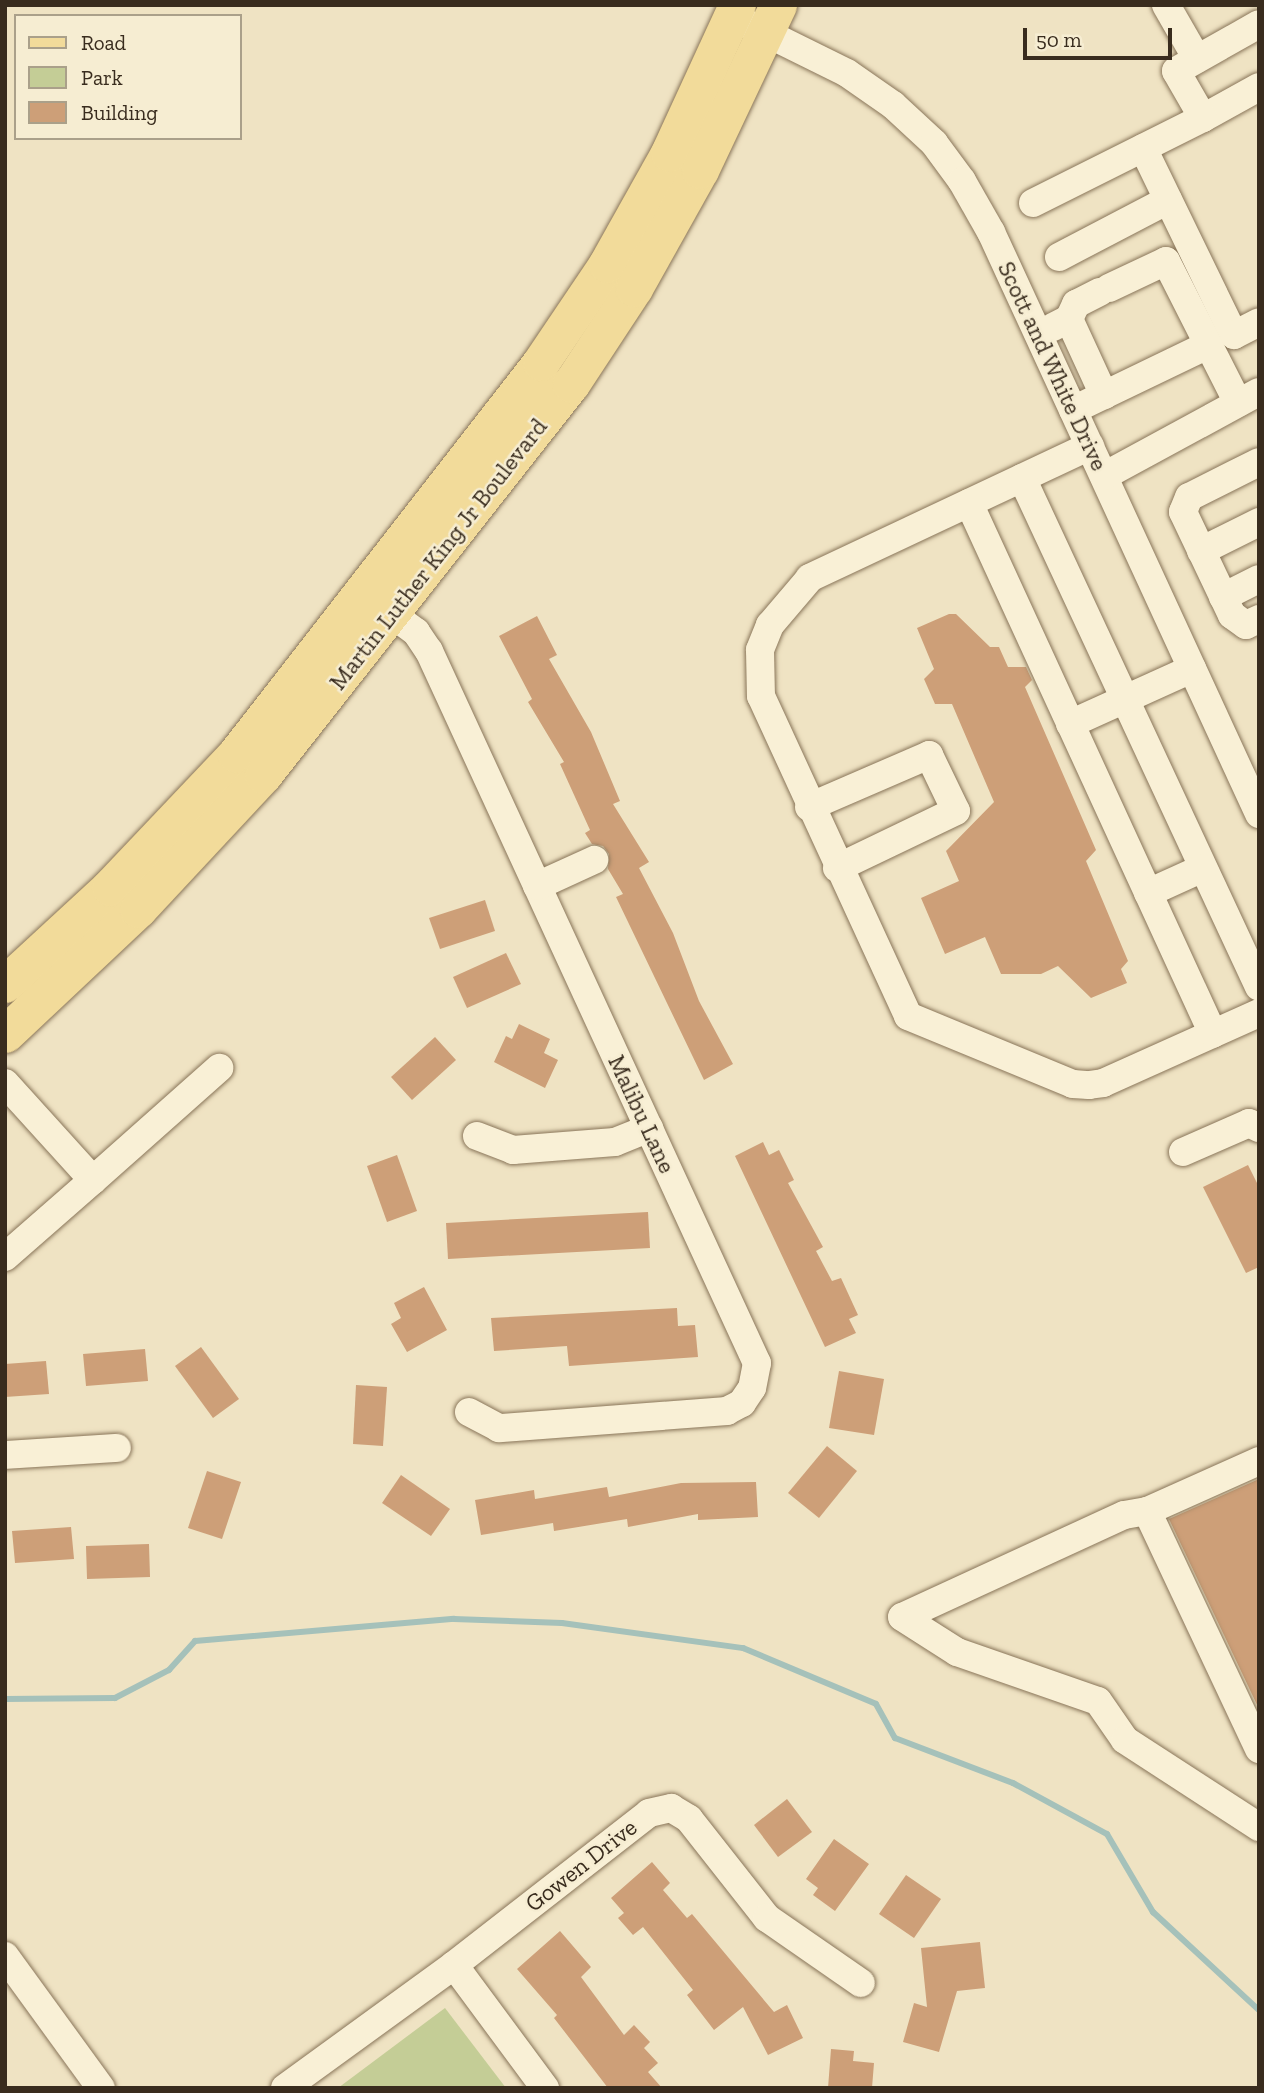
<!DOCTYPE html>
<html>
<head>
<meta charset="utf-8">
<style>
  body { margin:0 }
  #map { position:relative; width:1264px; height:2093px; overflow:hidden; background:#efe3c3; font-family:"Zilla Slab",serif }
  div>[style] { position:absolute }
  .green>* { inset:0; background:#c4cd96 }
  .stream>* { height:6px; margin:-3px; padding:0 3px; transform-origin:3px; border-radius:3px; background:#a5c1ba }
  .building>* { inset:0; background:#cd9f78 }
  .roads { filter:drop-shadow(0 0 2px #897559) drop-shadow(0 0 2px #897559) }
  .minor>* { height:28px; margin:-14px; padding:0 14px; transform-origin:14px; border-radius:14px; background:#f9f0d6 }
  .major>* { height:37px; margin:-18.5px; padding:0 18.5px; transform-origin:18.5px; border-radius:18.5px; background:#f2db9a }
  span { translate:-50% -50%; white-space:nowrap; text-align:center; line-height:1.15; -webkit-text-stroke:5px #f6edd2; paint-order:stroke }
  .street-label { font-size:24px; color:#392c1e }
  .frame { position:absolute; inset:0; border:7px solid #392c1e; pointer-events:none }
  .legend { position:absolute; left:14px; top:14px; width:228px; height:126px; box-sizing:border-box; background:#f6edd2; border:2px solid #aaa08a; margin:0; padding:9px 12px; list-style:none; font-size:21px; color:#392c1e }
  .legend li { display:flex; align-items:center; gap:14px; height:35px }
  .legend b { width:35px; border:2px solid #aaa08a }
  .scale { position:absolute; left:1023px; top:28px; width:149px; height:32px; box-sizing:border-box; border:4px solid #392c1e; border-top:0; padding-left:9px; font-size:21px; line-height:24px; white-space:nowrap; color:#392c1e; -webkit-text-stroke:5px #f6edd2; paint-order:stroke }
</style>
</head>
<body>
<div id="map">
  <div class="green">
    <div style="clip-path:polygon(445px 2008px,506px 2088px,338px 2088px)"></div>
  </div>
  <div class="stream">
    <div style="left:5px;top:1699px;width:110px;rotate:-0.5deg"></div>
    <div style="left:115px;top:1698px;width:61px;rotate:-27.4deg"></div>
    <div style="left:169px;top:1670px;width:39px;rotate:-48deg"></div>
    <div style="left:195px;top:1641px;width:260px;rotate:-4.9deg"></div>
    <div style="left:454px;top:1619px;width:108px;rotate:2.1deg"></div>
    <div style="left:562px;top:1623px;width:183px;rotate:7.9deg"></div>
    <div style="left:743px;top:1648px;width:144px;rotate:22.8deg"></div>
    <div style="left:876px;top:1704px;width:39px;rotate:61deg"></div>
    <div style="left:895px;top:1738px;width:126px;rotate:20.9deg"></div>
    <div style="left:1013px;top:1783px;width:107px;rotate:28.5deg"></div>
    <div style="left:1107px;top:1834px;width:91px;rotate:59.5deg"></div>
    <div style="left:1153px;top:1912px;width:144px;rotate:42.8deg"></div>
  </div>
  <div class="building">
    <div style="clip-path:polygon(949px 614px,956px 614px,990px 647px,999px 647px,1008px 667px,1026px 667px,1032px 680px,1025px 687px,1096px 850px,1086px 861px,1128px 961px,1121px 969px,1127px 983px,1091px 998px,1058px 966px,1041px 974px,1001px 974px,985px 937px,945px 954px,921px 898px,959px 881px,946px 851px,994px 802px,952px 704px,935px 704px,924px 679px,934px 669px,917px 628px)"></div>
    <div style="clip-path:polygon(537px 616px,557px 655px,549px 659px,591px 732px,620px 801px,613px 804px,649px 862px,639px 868px,673px 933px,699px 1001px,733px 1064px,704px 1080px,616px 897px,623px 894px,608px 869px,609px 854px,603px 846px,592px 844px,585px 833px,590px 830px,560px 764px,564px 762px,528px 702px,532px 699px,499px 636px)"></div>
    <div style="clip-path:polygon(485px 900px,495px 931px,440px 949px,429px 918px)"></div>
    <div style="clip-path:polygon(506px 953px,521px 984px,467px 1008px,453px 977px)"></div>
    <div style="clip-path:polygon(519px 1024px,550px 1039px,544px 1053px,558px 1060px,545px 1088px,494px 1062px,506px 1036px,512px 1039px)"></div>
    <div style="clip-path:polygon(435px 1037px,456px 1060px,412px 1100px,391px 1077px)"></div>
    <div style="clip-path:polygon(763px 1142px,769px 1155px,779px 1150px,794px 1180px,788px 1183px,823px 1247px,816px 1251px,832px 1281px,841px 1278px,858px 1315px,849px 1319px,856px 1333px,825px 1347px,735px 1156px)"></div>
    <div style="clip-path:polygon(397px 1155px,417px 1211px,387px 1222px,367px 1166px)"></div>
    <div style="clip-path:polygon(1248px 1165px,1259px 1187px,1259px 1267px,1246px 1273px,1203px 1187px)"></div>
    <div style="clip-path:polygon(648px 1212px,650px 1248px,448px 1259px,446px 1223px)"></div>
    <div style="clip-path:polygon(424px 1287px,447px 1330px,407px 1352px,391px 1324px,401px 1318px,394px 1303px)"></div>
    <div style="clip-path:polygon(677px 1308px,678px 1326px,695px 1325px,698px 1357px,569px 1366px,567px 1346px,494px 1351px,491px 1318px)"></div>
    <div style="clip-path:polygon(201px 1347px,239px 1399px,213px 1418px,175px 1366px)"></div>
    <div style="clip-path:polygon(145px 1349px,148px 1381px,86px 1386px,83px 1354px)"></div>
    <div style="clip-path:polygon(46px 1361px,49px 1394px,5px 1397px,5px 1364px)"></div>
    <div style="clip-path:polygon(839px 1371px,884px 1379px,874px 1435px,829px 1428px)"></div>
    <div style="clip-path:polygon(356px 1385px,387px 1387px,383px 1446px,353px 1444px)"></div>
    <div style="clip-path:polygon(827px 1446px,857px 1471px,819px 1518px,788px 1493px)"></div>
    <div style="clip-path:polygon(207px 1471px,241px 1482px,222px 1539px,188px 1528px)"></div>
    <div style="clip-path:polygon(401px 1475px,450px 1509px,431px 1536px,382px 1503px)"></div>
    <div style="clip-path:polygon(1259px 1479px,1259px 1709px,1169px 1519px)"></div>
    <div style="clip-path:polygon(756px 1482px,758px 1517px,698px 1520px,698px 1514px,628px 1527px,627px 1519px,554px 1531px,553px 1523px,481px 1535px,475px 1500px,534px 1490px,535px 1499px,607px 1487px,609px 1497px,681px 1483px)"></div>
    <div style="clip-path:polygon(71px 1527px,74px 1559px,15px 1563px,12px 1531px)"></div>
    <div style="clip-path:polygon(149px 1544px,150px 1577px,87px 1579px,86px 1546px)"></div>
    <div style="clip-path:polygon(787px 1799px,812px 1832px,778px 1857px,754px 1825px)"></div>
    <div style="clip-path:polygon(834px 1839px,869px 1864px,835px 1911px,813px 1895px,818px 1888px,806px 1879px)"></div>
    <div style="clip-path:polygon(652px 1862px,670px 1883px,663px 1890px,687px 1918px,692px 1914px,774px 2012px,787px 2005px,803px 2038px,768px 2055px,743px 2007px,714px 2030px,687px 1995px,693px 1990px,643px 1927px,633px 1935px,618px 1918px,624px 1913px,611px 1898px)"></div>
    <div style="clip-path:polygon(906px 1875px,941px 1899px,914px 1938px,879px 1914px)"></div>
    <div style="clip-path:polygon(560px 1931px,591px 1967px,581px 1977px,624px 2035px,634px 2025px,650px 2042px,644px 2048px,658px 2063px,648px 2072px,662px 2088px,608px 2088px,554px 2018px,557px 2015px,517px 1969px)"></div>
    <div style="clip-path:polygon(980px 1942px,985px 1988px,957px 1991px,939px 2052px,903px 2042px,914px 2003px,927px 2007px,921px 1948px)"></div>
    <div style="clip-path:polygon(831px 2049px,854px 2051px,853px 2061px,874px 2063px,872px 2088px,828px 2088px)"></div>
  </div>
  <div class="roads">
    <div class="minor">
      <div style="left:1166px;top:5px;width:62px;rotate:60.1deg"></div>
      <div style="left:748px;top:24px;width:110px;rotate:26.3deg"></div>
      <div style="left:847px;top:73px;width:56px;rotate:34.8deg"></div>
      <div style="left:893px;top:105px;width:56px;rotate:42.8deg"></div>
      <div style="left:934px;top:143px;width:47px;rotate:53.6deg"></div>
      <div style="left:962px;top:181px;width:59px;rotate:60.4deg"></div>
      <div style="left:991px;top:232px;width:641px;rotate:65.27deg"></div>
      <div style="left:1203px;top:118px;width:64px;rotate:-29deg"></div>
      <div style="left:1143px;top:148px;width:208px;rotate:64.1deg"></div>
      <div style="left:1234px;top:335px;width:28px;rotate:-27deg"></div>
      <div style="left:1033px;top:203px;width:190px;rotate:-26.6deg"></div>
      <div style="left:1203px;top:118px;width:54px;rotate:-119.9deg"></div>
      <div style="left:1176px;top:71px;width:95px;rotate:-29.5deg"></div>
      <div style="left:1059px;top:257px;width:123px;rotate:-27.6deg"></div>
      <div style="left:1109px;top:288px;width:63px;rotate:-25.3deg"></div>
      <div style="left:1166px;top:261px;width:159px;rotate:63.1deg"></div>
      <div style="left:1069px;top:319px;width:84px;rotate:65.3deg"></div>
      <div style="left:1053px;top:327px;width:18px;rotate:-27deg"></div>
      <div style="left:1069px;top:319px;width:17px;rotate:-65deg"></div>
      <div style="left:1076px;top:304px;width:27px;rotate:-27deg"></div>
      <div style="left:1073px;top:410px;width:150px;rotate:-25.7deg"></div>
      <div style="left:1090px;top:446px;width:310px;rotate:154.8deg"></div>
      <div style="left:810px;top:578px;width:62px;rotate:130.4deg"></div>
      <div style="left:770px;top:625px;width:27px;rotate:112deg"></div>
      <div style="left:760px;top:650px;width:46px;rotate:88.8deg"></div>
      <div style="left:761px;top:696px;width:352px;rotate:65.3deg"></div>
      <div style="left:908px;top:1016px;width:178px;rotate:22.4deg"></div>
      <div style="left:1073px;top:1084px;width:16px;rotate:4deg"></div>
      <div style="left:1089px;top:1085px;width:14px;rotate:-8deg"></div>
      <div style="left:1103px;top:1083px;width:171px;rotate:-24.2deg"></div>
      <div style="left:1259px;top:462px;width:78px;rotate:153.4deg"></div>
      <div style="left:1189px;top:497px;width:16px;rotate:112deg"></div>
      <div style="left:1183px;top:512px;width:114px;rotate:64.6deg"></div>
      <div style="left:1232px;top:615px;width:17px;rotate:36deg"></div>
      <div style="left:1246px;top:625px;width:14px;rotate:-25deg"></div>
      <div style="left:1104px;top:476px;width:176px;rotate:-28.5deg"></div>
      <div style="left:1022px;top:478px;width:561px;rotate:65.03deg"></div>
      <div style="left:969px;top:503px;width:584px;rotate:65.32deg"></div>
      <div style="left:1201px;top:551px;width:65px;rotate:-26.6deg"></div>
      <div style="left:1223px;top:597px;width:40px;rotate:-26.6deg"></div>
      <div style="left:375px;top:602px;width:51px;rotate:36.2deg"></div>
      <div style="left:416px;top:632px;width:23px;rotate:56deg"></div>
      <div style="left:429px;top:651px;width:784px;rotate:65.27deg"></div>
      <div style="left:757px;top:1363px;width:25px;rotate:101deg"></div>
      <div style="left:752px;top:1388px;width:18px;rotate:124deg"></div>
      <div style="left:742px;top:1403px;width:17px;rotate:152deg"></div>
      <div style="left:727px;top:1411px;width:229px;rotate:175.7deg"></div>
      <div style="left:499px;top:1428px;width:34px;rotate:-152deg"></div>
      <div style="left:1070px;top:724px;width:134px;rotate:-24.3deg"></div>
      <div style="left:809px;top:807px;width:131px;rotate:-23.4deg"></div>
      <div style="left:929px;top:755px;width:62px;rotate:64.3deg"></div>
      <div style="left:956px;top:811px;width:132px;rotate:154.4deg"></div>
      <div style="left:537px;top:886px;width:63px;rotate:-24.5deg"></div>
      <div style="left:1148px;top:893px;width:60px;rotate:-24.4deg"></div>
      <div style="left:5px;top:1083px;width:131px;rotate:47.8deg"></div>
      <div style="left:93px;top:1180px;width:169px;rotate:-41.6deg"></div>
      <div style="left:477px;top:1136px;width:39px;rotate:21deg"></div>
      <div style="left:513px;top:1150px;width:102px;rotate:-4.5deg"></div>
      <div style="left:615px;top:1142px;width:37px;rotate:-22deg"></div>
      <div style="left:1183px;top:1152px;width:72px;rotate:-23.7deg"></div>
      <div style="left:1249px;top:1123px;width:11px;rotate:27deg"></div>
      <div style="left:5px;top:1257px;width:117px;rotate:-41.2deg"></div>
      <div style="left:5px;top:1455px;width:112px;rotate:-3.6deg"></div>
      <div style="left:1259px;top:1461px;width:123px;rotate:155.9deg"></div>
      <div style="left:1147px;top:1511px;width:263px;rotate:64.8deg"></div>
      <div style="left:1147px;top:1511px;width:23px;rotate:170deg"></div>
      <div style="left:1124px;top:1515px;width:244px;rotate:155.3deg"></div>
      <div style="left:902px;top:1617px;width:65px;rotate:32.5deg"></div>
      <div style="left:957px;top:1652px;width:149px;rotate:19.2deg"></div>
      <div style="left:1098px;top:1701px;width:47px;rotate:55.3deg"></div>
      <div style="left:1125px;top:1740px;width:160px;rotate:33deg"></div>
      <div style="left:5px;top:1956px;width:163px;rotate:54deg"></div>
      <div style="left:454px;top:1965px;width:153px;rotate:53.5deg"></div>
      <div style="left:285px;top:2088px;width:209px;rotate:-36deg"></div>
      <div style="left:454px;top:1965px;width:247px;rotate:-37.9deg"></div>
      <div style="left:649px;top:1813px;width:23px;rotate:-13deg"></div>
      <div style="left:671px;top:1808px;width:21px;rotate:31deg"></div>
      <div style="left:689px;top:1819px;width:126px;rotate:51.8deg"></div>
      <div style="left:767px;top:1918px;width:114px;rotate:34.7deg"></div>
    </div>
    <div class="major">
      <div style="left:5px;top:984px;width:143px;rotate:-42.7deg"></div>
      <div style="left:110px;top:887px;width:183px;rotate:-46.5deg"></div>
      <div style="left:236px;top:754px;width:497px;rotate:-52.1deg"></div>
      <div style="left:541px;top:362px;width:118px;rotate:-56deg"></div>
      <div style="left:607px;top:264px;width:127px;rotate:-60.8deg"></div>
      <div style="left:669px;top:153px;width:163px;rotate:-65.3deg"></div>
      <div style="left:5px;top:1034px;width:183px;rotate:-43.2deg"></div>
      <div style="left:138px;top:909px;width:183px;rotate:-47deg"></div>
      <div style="left:263px;top:775px;width:498px;rotate:-51.8deg"></div>
      <div style="left:571px;top:384px;width:115px;rotate:-56.7deg"></div>
      <div style="left:634px;top:288px;width:135px;rotate:-60.8deg"></div>
      <div style="left:700px;top:170px;width:183px;rotate:-64.7deg"></div>
    </div>
  </div>
  <div class="street-label">
    <span style="left:1053px;top:366px;rotate:65deg">Scott and White Drive</span>
    <span style="left:438px;top:554px;rotate:-52deg">Martin Luther King Jr Boulevard</span>
    <span style="left:642px;top:1114px;rotate:65deg">Malibu Lane</span>
    <span style="left:581px;top:1865px;rotate:-38deg">Gowen Drive</span>
  </div>
  <div class="frame"></div>
  <ul class="legend">
  <li><b style="height:9px;background:#f2db9a"></b>Road</li>
  <li><b style="height:19px;background:#c4cd96"></b>Park</li>
  <li><b style="height:19px;background:#cd9f78"></b>Building</li>
  </ul>
  <div class="scale">50 m</div>
</div>
</body>
</html>
